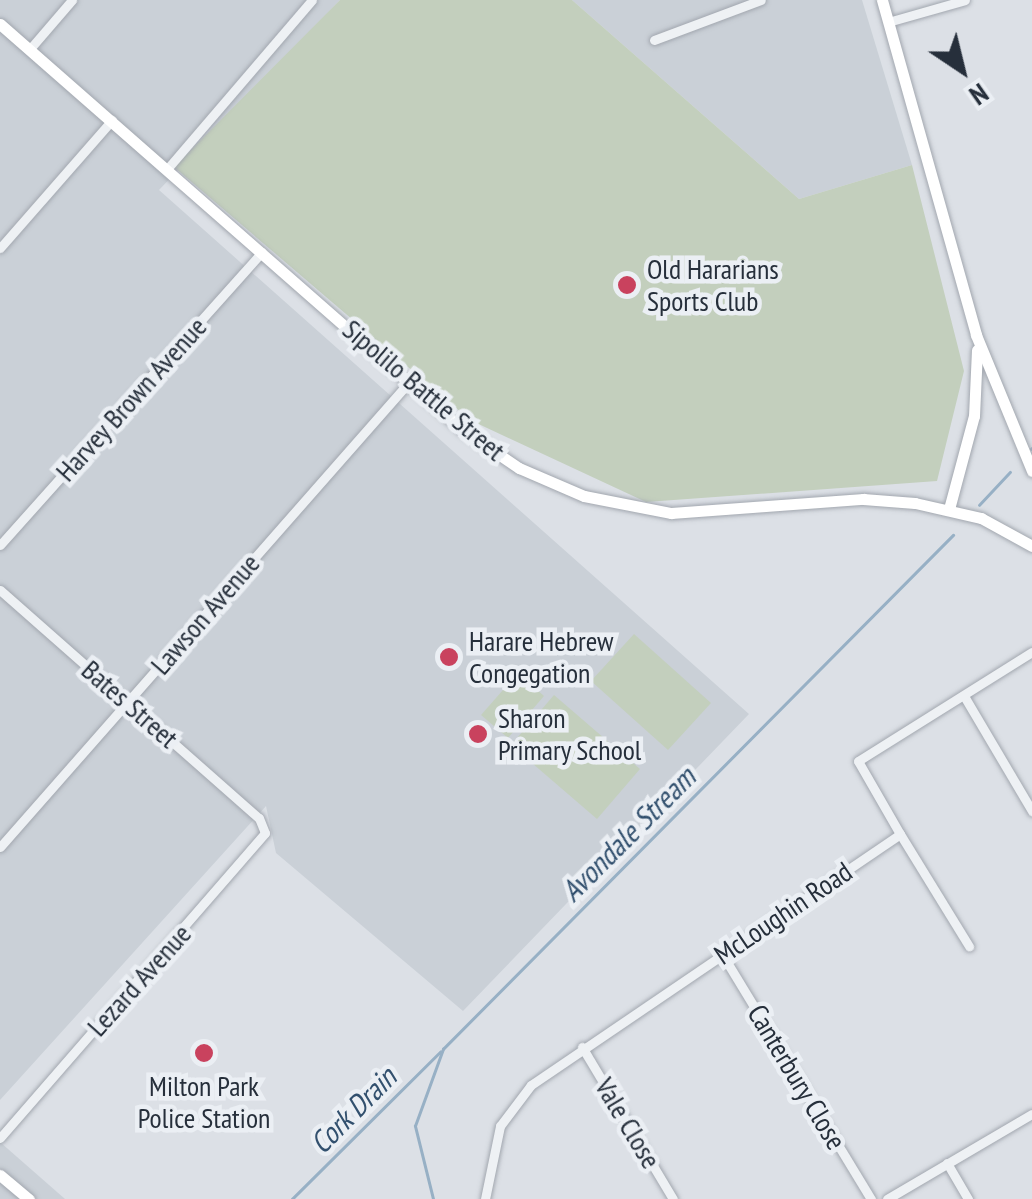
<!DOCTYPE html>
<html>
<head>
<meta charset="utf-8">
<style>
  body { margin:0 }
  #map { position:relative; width:1032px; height:1199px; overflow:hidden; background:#dce0e6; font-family:"PT Sans Narrow",sans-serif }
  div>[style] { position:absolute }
  .built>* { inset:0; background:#cad0d7 }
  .green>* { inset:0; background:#c3cfbd }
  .stream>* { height:2.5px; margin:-1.25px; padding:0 1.25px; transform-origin:1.25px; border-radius:1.25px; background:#97b0c5 }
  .roads { filter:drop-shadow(0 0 2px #a2a7af) drop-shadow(0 0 2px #a2a7af) }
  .minor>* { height:9px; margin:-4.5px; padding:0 4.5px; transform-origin:4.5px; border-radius:4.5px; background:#eef1f4 }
  .major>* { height:11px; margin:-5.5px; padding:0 5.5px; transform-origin:5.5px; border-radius:5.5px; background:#fff }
  .dots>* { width:28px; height:28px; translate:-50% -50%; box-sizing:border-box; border:5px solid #ebeff4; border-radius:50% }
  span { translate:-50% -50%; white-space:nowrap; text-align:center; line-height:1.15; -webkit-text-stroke:9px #ebeff4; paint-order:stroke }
  .poi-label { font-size:28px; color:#262f3b }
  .left { translate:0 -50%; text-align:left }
  .street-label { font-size:28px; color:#262f3b }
  .water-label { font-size:30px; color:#32506e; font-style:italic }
  .north { position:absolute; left:912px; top:20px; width:100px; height:100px; -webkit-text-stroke:8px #ebeff4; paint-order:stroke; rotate:145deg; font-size:28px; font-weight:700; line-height:40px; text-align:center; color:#262f3b }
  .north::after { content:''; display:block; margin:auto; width:35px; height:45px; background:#262f3b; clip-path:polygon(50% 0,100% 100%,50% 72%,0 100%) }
</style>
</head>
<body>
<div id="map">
  <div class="built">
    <div style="clip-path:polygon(0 0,340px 0,159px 190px,749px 714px,463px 1011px,276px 853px,266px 806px,0 1100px)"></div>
    <div style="clip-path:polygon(572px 0,862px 0,912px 165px,799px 199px)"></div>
    <div style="clip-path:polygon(0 1142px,65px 1199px,0 1199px)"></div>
  </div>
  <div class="green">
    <div style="clip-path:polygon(340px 0,572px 0,799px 199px,912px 165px,964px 371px,937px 481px,646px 502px,470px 420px,174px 167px)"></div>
    <div style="clip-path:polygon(634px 634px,711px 703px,668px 750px,591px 681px)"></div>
    <div style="clip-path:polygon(518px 673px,544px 696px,508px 738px,481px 715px)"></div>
    <div style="clip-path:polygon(554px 695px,640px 769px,597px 819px,511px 745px)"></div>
  </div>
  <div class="stream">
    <div style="left:1031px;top:449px;width:1px;rotate:-45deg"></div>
    <div style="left:979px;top:505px;width:45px;rotate:-46.8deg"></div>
    <div style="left:292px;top:1199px;width:209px;rotate:-44.8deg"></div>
    <div style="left:433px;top:1199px;width:75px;rotate:-103.9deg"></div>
    <div style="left:415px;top:1126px;width:82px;rotate:-70deg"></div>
    <div style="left:443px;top:1049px;width:724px;rotate:-45.22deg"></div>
  </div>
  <div class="roads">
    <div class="minor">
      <div style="left:888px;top:22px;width:80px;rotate:-15.9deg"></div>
      <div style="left:654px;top:40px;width:114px;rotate:-20.5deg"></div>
      <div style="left:29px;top:50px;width:66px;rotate:-49.3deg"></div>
      <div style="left:168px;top:168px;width:221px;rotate:-49.4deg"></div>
      <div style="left:0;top:248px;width:170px;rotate:-48.8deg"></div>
      <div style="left:0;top:545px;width:393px;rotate:-48.2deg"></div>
      <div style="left:0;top:590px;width:345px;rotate:41.4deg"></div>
      <div style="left:259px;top:818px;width:16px;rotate:68deg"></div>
      <div style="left:265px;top:833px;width:404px;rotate:131deg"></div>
      <div style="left:964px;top:696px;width:134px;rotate:59.4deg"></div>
      <div style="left:900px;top:834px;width:132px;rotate:58.4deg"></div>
      <div style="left:0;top:847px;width:621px;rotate:-48.66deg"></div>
      <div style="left:722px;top:954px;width:287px;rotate:58.7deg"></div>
      <div style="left:582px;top:1047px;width:177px;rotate:59.1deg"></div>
      <div style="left:947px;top:1163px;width:42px;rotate:59.7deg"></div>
      <div style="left:485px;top:1199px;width:75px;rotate:-78.4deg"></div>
      <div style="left:500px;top:1126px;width:51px;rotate:-52.9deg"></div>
      <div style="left:531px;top:1085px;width:446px;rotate:-34.2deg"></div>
      <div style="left:900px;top:834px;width:84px;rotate:-119.9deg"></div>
      <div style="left:858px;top:761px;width:205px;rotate:-32.1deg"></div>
      <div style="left:887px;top:1199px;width:168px;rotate:-30.4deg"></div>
    </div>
    <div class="major">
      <div style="left:882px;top:0;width:348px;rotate:74.3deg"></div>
      <div style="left:976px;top:335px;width:147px;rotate:67.6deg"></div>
      <div style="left:0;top:24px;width:616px;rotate:41.25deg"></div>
      <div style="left:463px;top:430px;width:68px;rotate:34.2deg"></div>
      <div style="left:519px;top:468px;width:71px;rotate:23.3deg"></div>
      <div style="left:584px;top:496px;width:89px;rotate:11.1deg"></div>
      <div style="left:671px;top:513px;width:193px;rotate:-4.2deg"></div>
      <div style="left:863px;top:499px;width:52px;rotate:4.4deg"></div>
      <div style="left:915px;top:503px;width:68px;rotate:12.8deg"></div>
      <div style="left:981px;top:518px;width:58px;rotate:28.8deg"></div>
      <div style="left:949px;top:509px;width:96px;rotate:-75deg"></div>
      <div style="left:974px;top:416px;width:66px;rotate:-87.4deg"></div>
      <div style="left:0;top:1175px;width:38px;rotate:40deg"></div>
    </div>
  </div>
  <div class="dots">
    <div style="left:627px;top:285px;background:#c9425e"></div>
    <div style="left:449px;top:657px;background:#c9425e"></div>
    <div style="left:478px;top:734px;background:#c9425e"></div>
    <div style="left:204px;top:1053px;background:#c9425e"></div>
  </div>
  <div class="poi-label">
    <span class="left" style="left:647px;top:285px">Old Hararians<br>Sports Club</span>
    <span class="left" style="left:469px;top:657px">Harare Hebrew<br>Congegation</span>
    <span class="left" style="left:498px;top:734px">Sharon<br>Primary School</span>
    <span style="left:204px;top:1102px">Milton Park<br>Police Station</span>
  </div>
  <div class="street-label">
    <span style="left:424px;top:390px;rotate:40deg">Sipolilo Battle Street</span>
    <span style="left:131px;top:399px;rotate:-48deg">Harvey Brown Avenue</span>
    <span style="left:205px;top:614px;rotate:-49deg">Lawson Avenue</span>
    <span style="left:130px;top:704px;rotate:41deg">Bates Street</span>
    <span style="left:783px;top:913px;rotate:-34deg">McLoughin Road</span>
    <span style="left:139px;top:980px;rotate:-48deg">Lezard Avenue</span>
    <span style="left:797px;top:1077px;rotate:59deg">Canterbury Close</span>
    <span style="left:628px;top:1123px;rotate:59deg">Vale Close</span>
  </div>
  <div class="water-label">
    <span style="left:628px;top:834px;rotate:-45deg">Avondale Stream</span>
    <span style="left:353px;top:1110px;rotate:-45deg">Cork Drain</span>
  </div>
  <div class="north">N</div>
</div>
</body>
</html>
